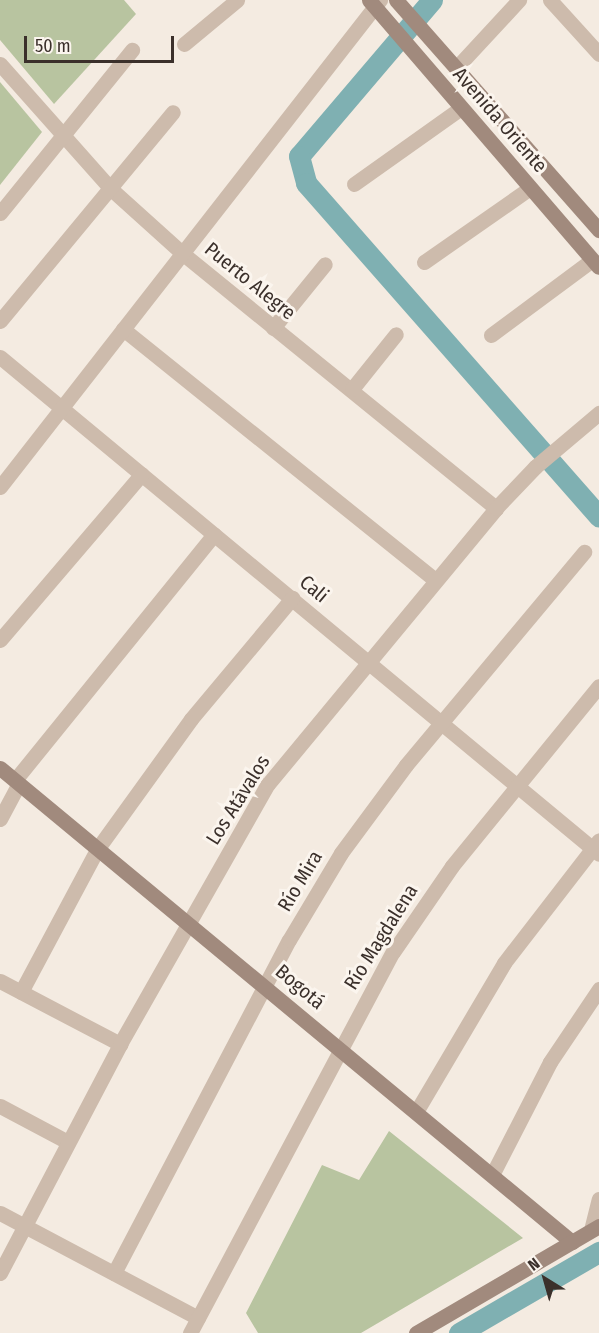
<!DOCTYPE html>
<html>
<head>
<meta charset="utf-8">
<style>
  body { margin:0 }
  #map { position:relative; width:599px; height:1333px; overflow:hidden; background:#f4ebe1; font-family:"Fira Sans Condensed",sans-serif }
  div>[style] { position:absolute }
  .green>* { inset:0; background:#b8c4a0 }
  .canal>* { height:21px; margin:-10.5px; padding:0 10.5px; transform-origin:10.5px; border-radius:10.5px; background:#7fb0b2 }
  .street>* { height:15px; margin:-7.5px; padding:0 7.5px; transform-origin:7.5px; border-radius:7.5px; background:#cdbbac }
  .secondary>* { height:15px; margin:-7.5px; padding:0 7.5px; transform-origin:7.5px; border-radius:7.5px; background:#a18a7d }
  span { translate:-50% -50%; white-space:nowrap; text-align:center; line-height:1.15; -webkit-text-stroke:6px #fbf5ee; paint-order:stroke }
  .street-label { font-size:20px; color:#3b302b }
  .north { position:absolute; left:515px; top:1249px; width:60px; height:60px; -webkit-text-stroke:4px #fbf5ee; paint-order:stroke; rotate:323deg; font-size:16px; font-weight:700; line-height:24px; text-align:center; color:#3b302b }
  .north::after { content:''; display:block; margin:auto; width:21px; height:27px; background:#3b302b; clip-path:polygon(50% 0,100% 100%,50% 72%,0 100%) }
  .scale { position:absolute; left:24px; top:36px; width:150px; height:27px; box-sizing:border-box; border:3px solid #3b302b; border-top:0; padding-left:8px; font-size:18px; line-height:21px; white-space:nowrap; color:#3b302b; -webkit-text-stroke:4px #fbf5ee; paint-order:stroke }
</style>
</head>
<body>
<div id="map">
  <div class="green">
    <div style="clip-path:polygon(0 0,124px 0,136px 14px,54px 104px,0 40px)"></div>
    <div style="clip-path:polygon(0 82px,42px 132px,0 185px)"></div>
    <div style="clip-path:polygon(389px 1131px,523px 1238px,361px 1333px,258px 1333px,246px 1313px,322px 1165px,359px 1180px)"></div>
  </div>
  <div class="canal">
    <div style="left:432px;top:0;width:205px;rotate:130.4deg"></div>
    <div style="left:299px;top:156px;width:28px;rotate:75deg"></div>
    <div style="left:306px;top:183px;width:444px;rotate:48.7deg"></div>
    <div style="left:459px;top:1333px;width:162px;rotate:-30.1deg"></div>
  </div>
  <div class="street">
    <div style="left:550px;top:0;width:73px;rotate:47.8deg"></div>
    <div style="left:184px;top:44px;width:69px;rotate:-39.7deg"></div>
    <div style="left:0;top:64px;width:167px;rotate:48.4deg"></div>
    <div style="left:111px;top:189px;width:96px;rotate:42deg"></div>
    <div style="left:182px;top:253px;width:405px;rotate:39.1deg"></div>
    <div style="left:456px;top:68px;width:93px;rotate:-47.2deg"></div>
    <div style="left:354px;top:184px;width:131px;rotate:-35.4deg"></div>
    <div style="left:0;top:213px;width:210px;rotate:-51deg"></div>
    <div style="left:424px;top:262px;width:129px;rotate:-34.9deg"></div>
    <div style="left:0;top:321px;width:271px;rotate:-50.4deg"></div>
    <div style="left:273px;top:328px;width:82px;rotate:-50.9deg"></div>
    <div style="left:123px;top:329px;width:400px;rotate:38.8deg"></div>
    <div style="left:491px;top:335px;width:126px;rotate:-36.6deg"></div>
    <div style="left:0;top:357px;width:778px;rotate:39.68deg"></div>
    <div style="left:352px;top:389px;width:70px;rotate:-51.3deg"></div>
    <div style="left:0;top:487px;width:618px;rotate:-52.04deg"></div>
    <div style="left:0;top:640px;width:218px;rotate:-49.5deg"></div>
    <div style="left:15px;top:780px;width:316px;rotate:-51deg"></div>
    <div style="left:0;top:819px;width:40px;rotate:-62deg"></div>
    <div style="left:0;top:981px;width:136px;rotate:27.7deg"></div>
    <div style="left:21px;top:992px;width:163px;rotate:-61.9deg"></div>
    <div style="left:98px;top:848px;width:159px;rotate:-54.2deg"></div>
    <div style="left:191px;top:719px;width:158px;rotate:-50.1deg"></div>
    <div style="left:0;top:1106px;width:77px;rotate:27.9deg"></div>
    <div style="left:416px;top:1112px;width:173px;rotate:-59.4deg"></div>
    <div style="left:504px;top:963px;width:155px;rotate:-52.3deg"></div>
    <div style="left:492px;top:1175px;width:127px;rotate:-62.8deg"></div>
    <div style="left:550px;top:1062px;width:88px;rotate:-56.1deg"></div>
    <div style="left:0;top:1213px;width:224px;rotate:27.9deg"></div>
    <div style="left:591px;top:1230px;width:32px;rotate:-76deg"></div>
    <div style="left:0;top:1273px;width:259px;rotate:-62.3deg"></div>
    <div style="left:120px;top:1044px;width:299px;rotate:-60.4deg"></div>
    <div style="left:268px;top:784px;width:358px;rotate:-50.4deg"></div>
    <div style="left:496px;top:508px;width:57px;rotate:-46.4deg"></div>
    <div style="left:535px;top:467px;width:84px;rotate:-40.2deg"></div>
    <div style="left:114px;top:1273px;width:376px;rotate:-62.3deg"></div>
    <div style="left:289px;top:940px;width:101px;rotate:-59.1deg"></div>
    <div style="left:341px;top:853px;width:109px;rotate:-53.5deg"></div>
    <div style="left:406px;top:765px;width:278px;rotate:-50.1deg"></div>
    <div style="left:190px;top:1333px;width:432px;rotate:-62deg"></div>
    <div style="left:393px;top:952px;width:104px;rotate:-55.5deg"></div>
    <div style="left:452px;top:866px;width:232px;rotate:-50.8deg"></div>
  </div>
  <div class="secondary">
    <div style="left:369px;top:0;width:352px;rotate:49.3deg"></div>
    <div style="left:396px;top:0;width:307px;rotate:48.6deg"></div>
    <div style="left:0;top:768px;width:743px;rotate:39.65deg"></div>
    <div style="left:416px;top:1333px;width:212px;rotate:-30.3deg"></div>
  </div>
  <div class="street-label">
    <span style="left:500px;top:120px;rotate:49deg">Avenida Oriente</span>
    <span style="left:250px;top:281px;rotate:39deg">Puerto Alegre</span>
    <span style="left:314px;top:589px;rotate:40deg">Cali</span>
    <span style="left:238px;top:800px;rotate:-58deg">Los Atávalos</span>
    <span style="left:300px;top:881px;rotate:-59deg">Río Mira</span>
    <span style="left:381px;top:937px;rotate:-58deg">Río Magdalena</span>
    <span style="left:300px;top:987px;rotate:40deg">Bogotá</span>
  </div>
  <div class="north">N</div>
  <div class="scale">50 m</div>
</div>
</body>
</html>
